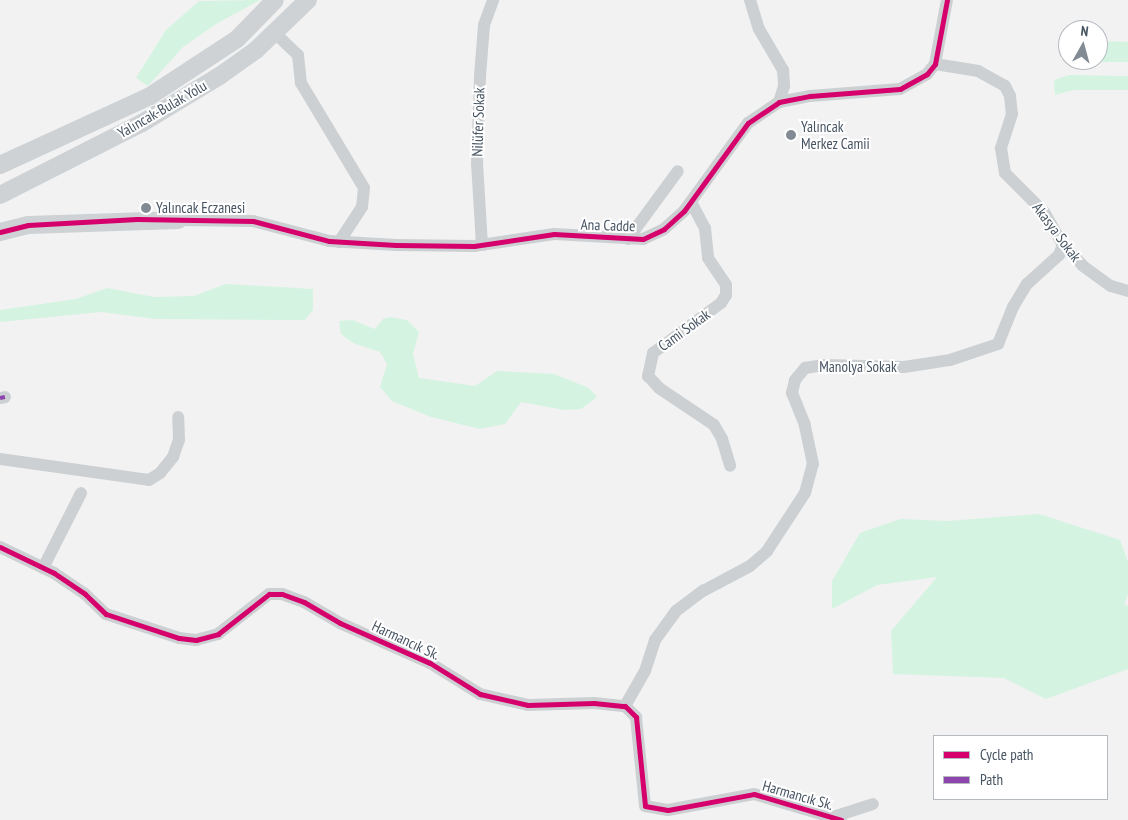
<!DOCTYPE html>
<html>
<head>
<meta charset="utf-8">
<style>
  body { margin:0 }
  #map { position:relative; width:1128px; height:820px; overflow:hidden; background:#f2f2f2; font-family:"PT Sans Narrow",sans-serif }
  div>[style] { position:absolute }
  .green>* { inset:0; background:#d4f4e1 }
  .street>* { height:12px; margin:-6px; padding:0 6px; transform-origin:6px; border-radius:6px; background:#cdd0d3 }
  .secondary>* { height:18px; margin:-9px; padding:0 9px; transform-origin:9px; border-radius:9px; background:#ced2d5 }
  .quiet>* { height:4px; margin-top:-2px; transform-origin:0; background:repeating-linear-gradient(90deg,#8e44ad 0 8px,transparent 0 12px) }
  .cycleway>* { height:5px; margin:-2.5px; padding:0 2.5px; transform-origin:2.5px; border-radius:2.5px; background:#d6006c }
  .dots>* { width:14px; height:14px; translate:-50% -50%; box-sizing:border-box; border:2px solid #fff; border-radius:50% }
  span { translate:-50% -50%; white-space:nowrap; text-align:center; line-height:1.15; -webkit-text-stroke:4px #fff; paint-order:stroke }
  .street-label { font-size:15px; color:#465361 }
  .poi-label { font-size:15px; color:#465361 }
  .left { translate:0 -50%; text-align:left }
  .legend { position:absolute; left:933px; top:735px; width:175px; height:65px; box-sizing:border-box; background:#fff; border:1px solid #b5bac0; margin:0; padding:6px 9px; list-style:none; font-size:15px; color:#465361 }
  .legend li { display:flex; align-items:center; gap:10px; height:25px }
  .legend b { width:25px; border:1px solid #b5bac0 }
  .north { position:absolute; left:1058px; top:20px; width:50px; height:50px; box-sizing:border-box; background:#fff; border:1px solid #b5bac0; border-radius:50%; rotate:7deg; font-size:14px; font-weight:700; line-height:20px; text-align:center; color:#465361 }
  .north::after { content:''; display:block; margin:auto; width:18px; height:22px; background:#828b94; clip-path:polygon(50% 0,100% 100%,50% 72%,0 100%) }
</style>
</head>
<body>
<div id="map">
  <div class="green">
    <div style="clip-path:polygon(260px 0,216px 24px,183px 47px,148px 86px,136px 78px,166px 30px,199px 1px)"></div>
    <div style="clip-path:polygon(1103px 41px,1128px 42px,1128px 62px,1072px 62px,1098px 60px,1098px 42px)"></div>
    <div style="clip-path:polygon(1069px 75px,1128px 76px,1128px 90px,1073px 90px,1055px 95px,1054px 80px)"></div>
    <div style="clip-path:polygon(226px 284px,313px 289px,313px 310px,305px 320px,156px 319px,101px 312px,0 322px,0 310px,76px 299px,107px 288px,154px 297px,194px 296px)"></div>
    <div style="clip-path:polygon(390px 317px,407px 320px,419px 332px,413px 354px,419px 378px,475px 386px,497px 371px,554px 374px,589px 388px,597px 397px,581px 409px,564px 410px,521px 402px,505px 424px,480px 429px,431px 417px,392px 401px,380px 387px,387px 364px,380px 352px,353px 343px,341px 334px,339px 321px,352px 320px,375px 329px,383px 319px)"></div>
    <div style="clip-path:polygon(1039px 514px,1120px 540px,1128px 562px,1128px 595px,1124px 604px,1128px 606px,1128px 669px,1046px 699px,1004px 678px,893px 674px,891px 631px,937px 577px,877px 585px,832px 609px,832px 581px,860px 533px,900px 519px,948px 521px)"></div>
  </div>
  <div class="street">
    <div style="left:750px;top:0;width:30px;rotate:73deg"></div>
    <div style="left:759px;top:29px;width:48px;rotate:59.7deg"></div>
    <div style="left:783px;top:70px;width:16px;rotate:86deg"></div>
    <div style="left:784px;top:86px;width:17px;rotate:107deg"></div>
    <div style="left:275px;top:33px;width:32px;rotate:44deg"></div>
    <div style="left:298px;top:55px;width:28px;rotate:84deg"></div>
    <div style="left:301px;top:83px;width:122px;rotate:59deg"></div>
    <div style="left:364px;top:188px;width:19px;rotate:96deg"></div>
    <div style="left:362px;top:207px;width:42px;rotate:123.3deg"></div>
    <div style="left:935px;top:64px;width:44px;rotate:9.2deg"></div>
    <div style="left:978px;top:71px;width:31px;rotate:29deg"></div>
    <div style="left:1005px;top:86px;width:11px;rotate:63deg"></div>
    <div style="left:1010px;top:96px;width:18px;rotate:84deg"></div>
    <div style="left:1012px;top:114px;width:36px;rotate:108deg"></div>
    <div style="left:1001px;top:148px;width:25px;rotate:81deg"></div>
    <div style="left:1005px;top:173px;width:55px;rotate:45deg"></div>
    <div style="left:1044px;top:212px;width:38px;rotate:60deg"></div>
    <div style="left:1063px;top:245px;width:29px;rotate:46deg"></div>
    <div style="left:1083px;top:266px;width:34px;rotate:36deg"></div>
    <div style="left:1111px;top:286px;width:18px;rotate:16deg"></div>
    <div style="left:691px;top:202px;width:30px;rotate:62deg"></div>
    <div style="left:705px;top:228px;width:30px;rotate:84deg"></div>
    <div style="left:708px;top:258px;width:32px;rotate:56deg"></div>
    <div style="left:726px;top:285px;width:10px;rotate:90deg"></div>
    <div style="left:726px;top:295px;width:9px;rotate:122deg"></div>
    <div style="left:721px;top:303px;width:84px;rotate:143.7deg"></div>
    <div style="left:653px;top:353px;width:24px;rotate:102deg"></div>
    <div style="left:648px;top:376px;width:16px;rotate:47deg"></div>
    <div style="left:659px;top:388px;width:66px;rotate:33.9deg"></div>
    <div style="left:714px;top:425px;width:16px;rotate:60deg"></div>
    <div style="left:722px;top:439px;width:28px;rotate:73deg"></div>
    <div style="left:178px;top:220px;width:75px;rotate:0.8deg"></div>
    <div style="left:253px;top:221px;width:79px;rotate:14.7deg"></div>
    <div style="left:329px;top:241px;width:67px;rotate:3.4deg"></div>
    <div style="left:396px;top:245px;width:78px;rotate:0.7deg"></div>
    <div style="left:474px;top:246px;width:81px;rotate:-8.5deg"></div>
    <div style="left:554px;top:234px;width:89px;rotate:3.2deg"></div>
    <div style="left:643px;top:239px;width:23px;rotate:-25deg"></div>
    <div style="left:664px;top:229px;width:27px;rotate:-42deg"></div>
    <div style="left:684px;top:211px;width:109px;rotate:-54deg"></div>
    <div style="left:748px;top:123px;width:37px;rotate:-34deg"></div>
    <div style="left:779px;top:102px;width:32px;rotate:-11deg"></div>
    <div style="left:810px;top:96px;width:90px;rotate:-4.4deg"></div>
    <div style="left:900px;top:89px;width:31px;rotate:-29deg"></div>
    <div style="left:927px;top:74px;width:13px;rotate:-51deg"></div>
    <div style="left:935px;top:64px;width:65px;rotate:-79.4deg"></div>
    <div style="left:628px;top:239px;width:84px;rotate:-53.7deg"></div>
    <div style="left:482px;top:245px;width:81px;rotate:-93.5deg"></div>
    <div style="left:477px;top:164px;width:88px;rotate:-88deg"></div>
    <div style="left:480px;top:76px;width:51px;rotate:-85.5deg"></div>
    <div style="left:484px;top:25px;width:27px;rotate:-70deg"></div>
    <div style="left:0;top:398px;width:5px;rotate:-11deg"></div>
    <div style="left:0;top:459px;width:150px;rotate:8deg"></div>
    <div style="left:149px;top:480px;width:13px;rotate:-32deg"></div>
    <div style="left:160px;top:473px;width:21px;rotate:-51deg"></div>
    <div style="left:173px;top:457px;width:18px;rotate:-71deg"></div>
    <div style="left:179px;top:440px;width:23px;rotate:-92deg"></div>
    <div style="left:0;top:547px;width:60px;rotate:25.7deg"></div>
    <div style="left:54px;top:573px;width:37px;rotate:34deg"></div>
    <div style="left:85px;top:594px;width:29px;rotate:44deg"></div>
    <div style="left:106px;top:614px;width:77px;rotate:18.2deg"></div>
    <div style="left:179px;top:638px;width:17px;rotate:7deg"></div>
    <div style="left:196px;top:640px;width:23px;rotate:-15deg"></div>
    <div style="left:218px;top:634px;width:65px;rotate:-38.1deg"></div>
    <div style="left:269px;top:594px;width:13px"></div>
    <div style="left:282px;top:594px;width:23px;rotate:20deg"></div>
    <div style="left:304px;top:602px;width:42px;rotate:30.3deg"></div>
    <div style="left:340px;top:623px;width:98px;rotate:24deg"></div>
    <div style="left:430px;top:663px;width:59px;rotate:31.8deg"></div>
    <div style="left:480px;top:694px;width:49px;rotate:12.9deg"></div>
    <div style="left:528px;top:705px;width:66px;rotate:-1.7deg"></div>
    <div style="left:594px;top:703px;width:31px;rotate:6deg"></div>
    <div style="left:625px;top:706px;width:16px;rotate:45deg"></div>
    <div style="left:636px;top:717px;width:89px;rotate:84.2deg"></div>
    <div style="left:645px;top:806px;width:23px;rotate:10deg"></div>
    <div style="left:668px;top:810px;width:87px;rotate:-10.5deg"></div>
    <div style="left:754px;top:794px;width:91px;rotate:16.6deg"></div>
    <div style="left:43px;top:568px;width:84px;rotate:-63.1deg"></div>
    <div style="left:625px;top:706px;width:40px;rotate:-60.3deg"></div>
    <div style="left:645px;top:671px;width:33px;rotate:-72deg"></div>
    <div style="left:655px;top:640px;width:36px;rotate:-54deg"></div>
    <div style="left:676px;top:611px;width:34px;rotate:-37deg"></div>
    <div style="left:703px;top:591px;width:53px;rotate:-28deg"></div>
    <div style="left:750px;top:566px;width:23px;rotate:-41deg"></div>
    <div style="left:767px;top:551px;width:69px;rotate:-56.8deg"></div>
    <div style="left:805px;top:493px;width:30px;rotate:-75deg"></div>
    <div style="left:813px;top:464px;width:40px;rotate:-102deg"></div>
    <div style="left:805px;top:425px;width:35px;rotate:-112deg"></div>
    <div style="left:792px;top:393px;width:13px;rotate:-77deg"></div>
    <div style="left:795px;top:380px;width:16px;rotate:-50deg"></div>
    <div style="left:805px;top:368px;width:19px;rotate:-9deg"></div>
    <div style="left:824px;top:365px;width:80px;rotate:1.4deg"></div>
    <div style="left:904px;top:367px;width:47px;rotate:-8.7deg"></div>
    <div style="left:950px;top:360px;width:51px;rotate:-18.4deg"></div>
    <div style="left:998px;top:344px;width:40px;rotate:-68deg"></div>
    <div style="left:1013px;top:307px;width:27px;rotate:-59deg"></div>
    <div style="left:1027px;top:284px;width:43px;rotate:-42.2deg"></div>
    <div style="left:1059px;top:255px;width:11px;rotate:-68deg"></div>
    <div style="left:830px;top:818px;width:45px;rotate:-18deg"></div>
  </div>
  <div class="secondary">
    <div style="left:0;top:165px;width:165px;rotate:-24.7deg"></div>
    <div style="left:150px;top:96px;width:104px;rotate:-33.2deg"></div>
    <div style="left:237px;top:39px;width:54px;rotate:-45.7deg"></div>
    <div style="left:0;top:195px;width:159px;rotate:-26.9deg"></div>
    <div style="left:142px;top:123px;width:92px;rotate:-31.3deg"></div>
    <div style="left:221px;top:75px;width:43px;rotate:-35.5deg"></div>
    <div style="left:256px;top:50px;width:72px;rotate:-43.9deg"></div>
    <div style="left:0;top:232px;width:29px;rotate:-14deg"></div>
    <div style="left:28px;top:225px;width:150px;rotate:-1.9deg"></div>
  </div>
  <div class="quiet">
    <div style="left:0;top:398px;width:5px;rotate:-11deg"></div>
  </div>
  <div class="cycleway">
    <div style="left:0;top:232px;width:29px;rotate:-14deg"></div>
    <div style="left:28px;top:225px;width:109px;rotate:-3.2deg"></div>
    <div style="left:137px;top:219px;width:116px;rotate:1deg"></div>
    <div style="left:253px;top:221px;width:79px;rotate:14.7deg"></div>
    <div style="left:329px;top:241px;width:67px;rotate:3.4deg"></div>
    <div style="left:396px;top:245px;width:78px;rotate:0.7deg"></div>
    <div style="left:474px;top:246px;width:81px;rotate:-8.5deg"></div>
    <div style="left:554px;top:234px;width:89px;rotate:3.2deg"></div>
    <div style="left:643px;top:239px;width:23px;rotate:-25deg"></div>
    <div style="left:664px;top:229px;width:27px;rotate:-42deg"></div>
    <div style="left:684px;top:211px;width:109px;rotate:-54deg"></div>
    <div style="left:748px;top:123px;width:37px;rotate:-34deg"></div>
    <div style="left:779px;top:102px;width:32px;rotate:-11deg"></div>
    <div style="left:810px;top:96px;width:90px;rotate:-4.4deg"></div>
    <div style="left:900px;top:89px;width:31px;rotate:-29deg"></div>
    <div style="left:927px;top:74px;width:13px;rotate:-51deg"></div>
    <div style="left:935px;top:64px;width:65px;rotate:-79.4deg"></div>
    <div style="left:0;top:547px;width:60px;rotate:25.7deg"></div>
    <div style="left:54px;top:573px;width:37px;rotate:34deg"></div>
    <div style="left:85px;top:594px;width:29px;rotate:44deg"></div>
    <div style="left:106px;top:614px;width:77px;rotate:18.2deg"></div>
    <div style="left:179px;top:638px;width:17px;rotate:7deg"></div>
    <div style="left:196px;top:640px;width:23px;rotate:-15deg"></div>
    <div style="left:218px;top:634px;width:65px;rotate:-38.1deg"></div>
    <div style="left:269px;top:594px;width:13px"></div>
    <div style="left:282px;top:594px;width:23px;rotate:20deg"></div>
    <div style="left:304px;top:602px;width:42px;rotate:30.3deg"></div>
    <div style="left:340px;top:623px;width:98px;rotate:24deg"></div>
    <div style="left:430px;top:663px;width:59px;rotate:31.8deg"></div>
    <div style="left:480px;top:694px;width:49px;rotate:12.9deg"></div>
    <div style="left:528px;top:705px;width:66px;rotate:-1.7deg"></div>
    <div style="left:594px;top:703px;width:31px;rotate:6deg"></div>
    <div style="left:625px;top:706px;width:16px;rotate:45deg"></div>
    <div style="left:636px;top:717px;width:89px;rotate:84.2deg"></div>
    <div style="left:645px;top:806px;width:23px;rotate:10deg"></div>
    <div style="left:668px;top:810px;width:87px;rotate:-10.5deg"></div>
    <div style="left:754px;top:794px;width:91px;rotate:16.6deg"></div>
  </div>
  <div class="dots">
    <div style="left:791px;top:135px;background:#828b94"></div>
    <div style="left:146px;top:208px;background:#828b94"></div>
  </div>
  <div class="street-label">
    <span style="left:162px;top:109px;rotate:-30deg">Yalıncak-Bulak Yolu</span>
    <span style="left:478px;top:122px;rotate:-88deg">Nilüfer Sokak</span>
    <span style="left:608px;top:225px;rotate:2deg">Ana Cadde</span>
    <span style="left:1057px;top:232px;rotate:53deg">Akasya Sokak</span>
    <span style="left:684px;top:330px;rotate:-36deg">Cami Sokak</span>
    <span style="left:858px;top:367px">Manolya Sokak</span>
    <span style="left:406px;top:640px;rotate:25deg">Harmancık Sk.</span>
    <span style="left:798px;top:795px;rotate:16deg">Harmancık Sk.</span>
  </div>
  <div class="poi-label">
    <span class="left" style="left:801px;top:135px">Yalıncak<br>Merkez Camii</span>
    <span class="left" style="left:156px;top:208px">Yalıncak Eczanesi</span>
  </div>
  <ul class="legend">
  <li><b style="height:6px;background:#d6006c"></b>Cycle path</li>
  <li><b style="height:6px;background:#8e44ad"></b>Path</li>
  </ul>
  <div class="north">N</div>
</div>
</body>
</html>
